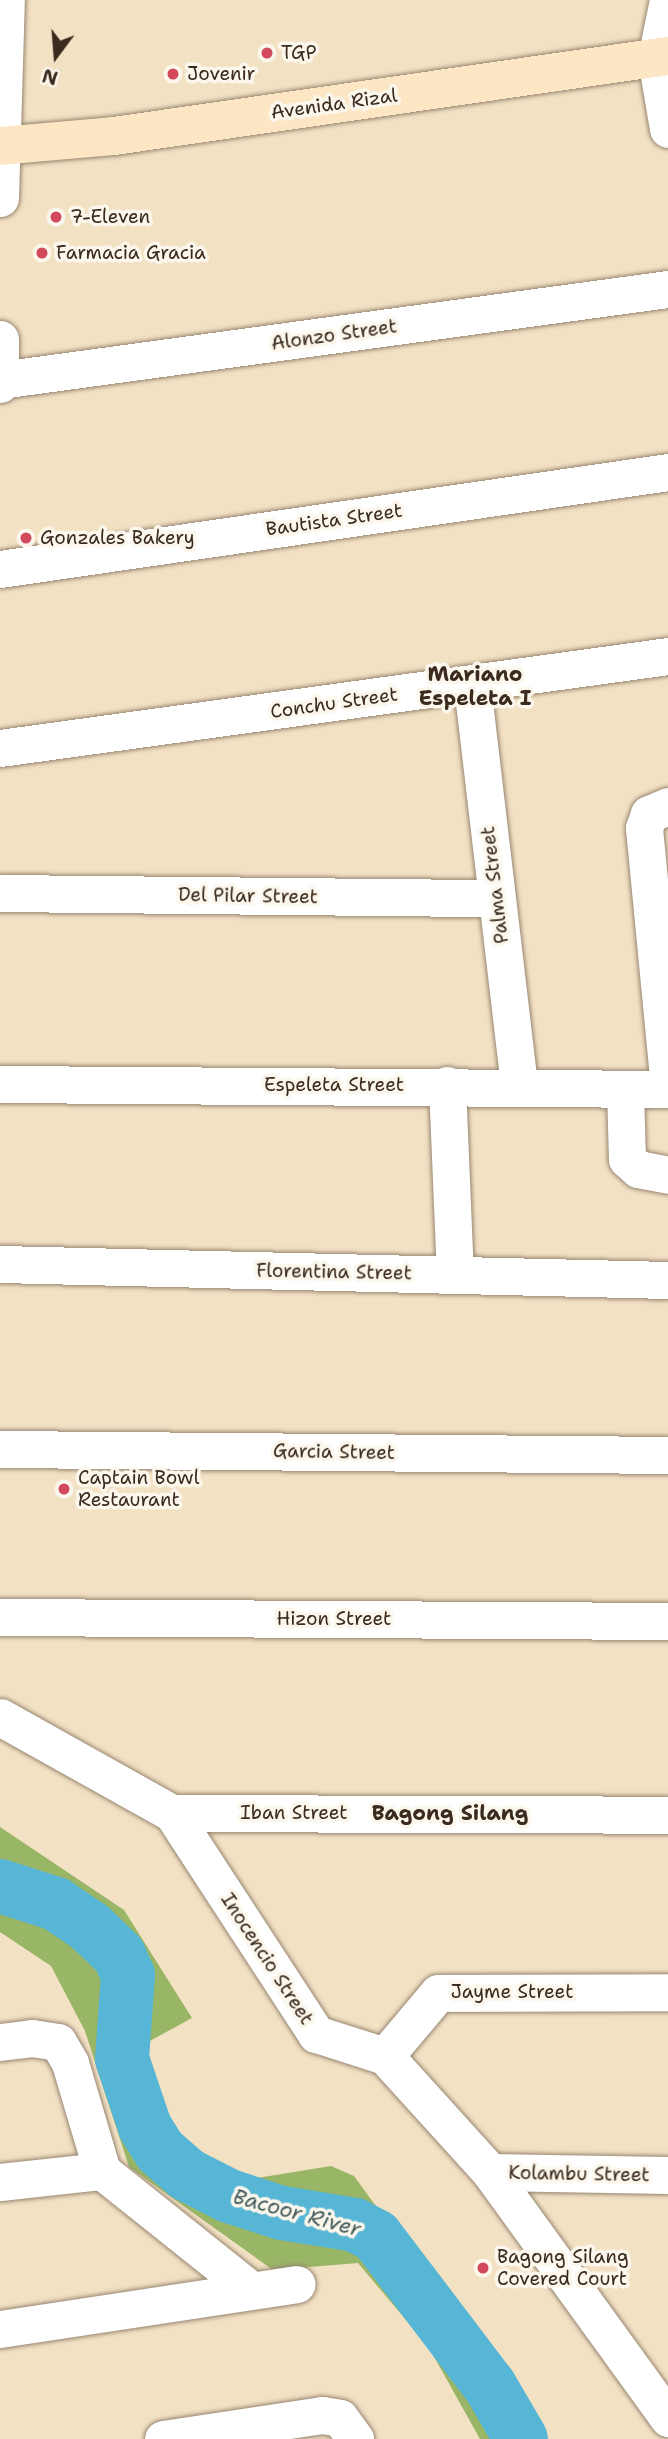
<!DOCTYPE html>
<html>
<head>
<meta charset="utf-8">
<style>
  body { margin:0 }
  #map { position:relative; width:668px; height:2439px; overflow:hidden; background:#f3e1c4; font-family:"Shantell Sans",sans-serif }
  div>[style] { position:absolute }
  .forest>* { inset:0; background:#99b566 }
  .river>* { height:54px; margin:-27px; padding:0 27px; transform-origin:27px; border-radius:27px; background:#57b6d5 }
  .roads { filter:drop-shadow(0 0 2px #978671) drop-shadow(0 0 2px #978671) }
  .street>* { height:37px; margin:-18.5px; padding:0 18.5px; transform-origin:18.5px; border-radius:18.5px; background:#fff }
  .secondary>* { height:38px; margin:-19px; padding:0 19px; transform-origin:19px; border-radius:19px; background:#fce6c4 }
  .dots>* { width:19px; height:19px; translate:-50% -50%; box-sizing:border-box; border:4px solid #fbf7ec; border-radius:50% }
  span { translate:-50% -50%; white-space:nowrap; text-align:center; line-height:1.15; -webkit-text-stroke:7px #fbf7ec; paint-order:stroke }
  .poi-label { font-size:19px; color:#3b2a1e }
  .left { translate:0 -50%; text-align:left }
  .street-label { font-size:19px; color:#3b2a1e }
  .neighbourhood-label { font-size:21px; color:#3b2a1e; font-weight:700 }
  .water-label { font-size:21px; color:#455b5e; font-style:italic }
  .north { position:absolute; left:21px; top:21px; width:70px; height:70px; -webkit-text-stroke:5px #fbf7ec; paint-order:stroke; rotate:196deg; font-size:19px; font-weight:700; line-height:28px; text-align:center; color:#3b2a1e }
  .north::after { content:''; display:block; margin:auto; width:24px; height:32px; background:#3b2a1e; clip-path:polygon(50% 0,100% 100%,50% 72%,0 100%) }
</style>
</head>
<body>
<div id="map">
  <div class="forest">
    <div style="clip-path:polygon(0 1827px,124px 1910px,192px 2018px,126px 2054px,158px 2127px,220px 2167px,257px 2178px,331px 2166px,354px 2176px,487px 2359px,534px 2439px,480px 2439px,428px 2346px,358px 2263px,273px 2270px,129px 2167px,85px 2031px,51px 1966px,0 1932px)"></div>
  </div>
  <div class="river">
    <div style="left:0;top:1886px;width:59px;rotate:17.8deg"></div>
    <div style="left:56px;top:1904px;width:41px;rotate:34.1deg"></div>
    <div style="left:90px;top:1927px;width:40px;rotate:44deg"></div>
    <div style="left:119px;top:1955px;width:22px;rotate:66deg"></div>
    <div style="left:128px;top:1975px;width:84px;rotate:94.1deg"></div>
    <div style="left:122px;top:2059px;width:72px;rotate:71.3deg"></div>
    <div style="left:145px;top:2127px;width:28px;rotate:58deg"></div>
    <div style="left:160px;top:2151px;width:35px;rotate:41deg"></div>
    <div style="left:186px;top:2174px;width:48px;rotate:27.1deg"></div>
    <div style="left:229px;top:2196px;width:56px;rotate:17.8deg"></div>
    <div style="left:282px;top:2213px;width:74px;rotate:9.3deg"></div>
    <div style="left:355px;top:2225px;width:24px;rotate:28deg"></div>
    <div style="left:376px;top:2236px;width:188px;rotate:52.8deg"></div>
    <div style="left:490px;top:2386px;width:61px;rotate:59.7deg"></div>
  </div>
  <div class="roads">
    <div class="street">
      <div style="left:668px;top:0;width:59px;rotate:101.7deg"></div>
      <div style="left:656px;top:58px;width:72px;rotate:80.4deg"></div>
      <div style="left:0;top:198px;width:198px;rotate:-88.3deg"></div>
      <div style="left:0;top:339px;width:45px;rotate:90deg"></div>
      <div style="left:0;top:380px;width:674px;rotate:-7.76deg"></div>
      <div style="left:0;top:569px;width:675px;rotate:-8.26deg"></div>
      <div style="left:472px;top:685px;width:403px;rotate:83.3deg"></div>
      <div style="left:0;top:748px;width:674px;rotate:-7.84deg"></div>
      <div style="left:668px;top:806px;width:21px;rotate:157deg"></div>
      <div style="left:649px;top:814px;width:15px;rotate:110deg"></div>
      <div style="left:644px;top:828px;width:250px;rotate:84.5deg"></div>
      <div style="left:0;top:893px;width:496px;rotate:0.6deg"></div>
      <div style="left:0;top:1084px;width:668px;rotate:0.43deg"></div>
      <div style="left:447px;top:1085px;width:189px;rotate:87.6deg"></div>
      <div style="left:625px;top:1089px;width:70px;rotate:88.4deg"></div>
      <div style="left:627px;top:1159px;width:15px;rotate:42deg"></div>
      <div style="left:638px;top:1169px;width:31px;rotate:11deg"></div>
      <div style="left:0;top:1264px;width:668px;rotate:1.37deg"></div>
      <div style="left:0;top:1449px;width:668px;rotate:0.51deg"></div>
      <div style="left:0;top:1617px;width:668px;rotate:0.34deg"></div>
      <div style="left:0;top:1717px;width:197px;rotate:29.2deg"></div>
      <div style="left:172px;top:1813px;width:264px;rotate:56.9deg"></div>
      <div style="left:316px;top:2034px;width:72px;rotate:17.7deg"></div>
      <div style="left:385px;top:2056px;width:156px;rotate:47.8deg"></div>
      <div style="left:490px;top:2172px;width:304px;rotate:54.1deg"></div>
      <div style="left:172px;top:1813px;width:496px;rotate:0.2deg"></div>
      <div style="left:0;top:2042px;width:32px;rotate:-7deg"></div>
      <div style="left:32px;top:2038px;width:26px;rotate:9deg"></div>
      <div style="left:58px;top:2042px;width:24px;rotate:60deg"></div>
      <div style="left:70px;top:2063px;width:113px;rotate:73.5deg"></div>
      <div style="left:102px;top:2171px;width:191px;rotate:38.6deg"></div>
      <div style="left:385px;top:2056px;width:82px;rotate:-49.9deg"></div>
      <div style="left:438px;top:1993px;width:230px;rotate:-0.2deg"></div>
      <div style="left:490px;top:2172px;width:178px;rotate:1deg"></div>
      <div style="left:0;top:2182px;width:103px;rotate:-6.2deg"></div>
      <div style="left:0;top:2329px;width:300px;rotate:-8.6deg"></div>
      <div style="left:163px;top:2439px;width:161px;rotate:-8.6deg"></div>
      <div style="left:322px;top:2415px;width:18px;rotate:9deg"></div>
      <div style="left:340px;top:2418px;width:26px;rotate:54deg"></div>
    </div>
    <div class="secondary">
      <div style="left:0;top:146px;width:114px;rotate:-5deg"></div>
      <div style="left:114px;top:136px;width:560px;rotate:-8.22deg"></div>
    </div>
  </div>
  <div class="dots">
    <div style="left:267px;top:53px;background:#d1495b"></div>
    <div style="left:173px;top:74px;background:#d1495b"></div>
    <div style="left:56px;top:217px;background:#d1495b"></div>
    <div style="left:42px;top:253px;background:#d1495b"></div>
    <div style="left:26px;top:538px;background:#d1495b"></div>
    <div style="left:64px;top:1489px;background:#d1495b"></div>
    <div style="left:483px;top:2268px;background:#d1495b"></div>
  </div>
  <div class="poi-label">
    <span class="left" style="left:281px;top:53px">TGP</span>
    <span class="left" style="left:187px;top:74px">Jovenir</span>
    <span class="left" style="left:70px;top:217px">7-Eleven</span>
    <span class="left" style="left:56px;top:253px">Farmacia Gracia</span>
    <span class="left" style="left:40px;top:538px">Gonzales Bakery</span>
    <span class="left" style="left:78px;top:1489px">Captain Bowl<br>Restaurant</span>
    <span class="left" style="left:497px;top:2268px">Bagong Silang<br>Covered Court</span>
  </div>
  <div class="street-label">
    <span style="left:334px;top:104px;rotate:-8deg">Avenida Rizal</span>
    <span style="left:334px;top:335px;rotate:-8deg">Alonzo Street</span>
    <span style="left:334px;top:520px;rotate:-8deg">Bautista Street</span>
    <span style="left:334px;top:703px;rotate:-8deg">Conchu Street</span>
    <span style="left:495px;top:885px;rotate:-97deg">Palma Street</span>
    <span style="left:248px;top:896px;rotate:1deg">Del Pilar Street</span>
    <span style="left:334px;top:1085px">Espeleta Street</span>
    <span style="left:334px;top:1272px;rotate:1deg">Florentina Street</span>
    <span style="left:334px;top:1452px;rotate:1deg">Garcia Street</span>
    <span style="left:334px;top:1619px">Hizon Street</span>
    <span style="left:294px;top:1813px">Iban Street</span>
    <span style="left:267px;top:1959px;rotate:57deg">Inocencio Street</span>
    <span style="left:512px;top:1992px">Jayme Street</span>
    <span style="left:579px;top:2174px;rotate:1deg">Kolambu Street</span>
  </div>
  <div class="neighbourhood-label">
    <span style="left:475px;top:686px">Mariano<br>Espeleta I</span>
    <span style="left:450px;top:1813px">Bagong Silang</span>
  </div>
  <div class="water-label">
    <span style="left:297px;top:2213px;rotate:15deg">Bacoor River</span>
  </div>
  <div class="north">N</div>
</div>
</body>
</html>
